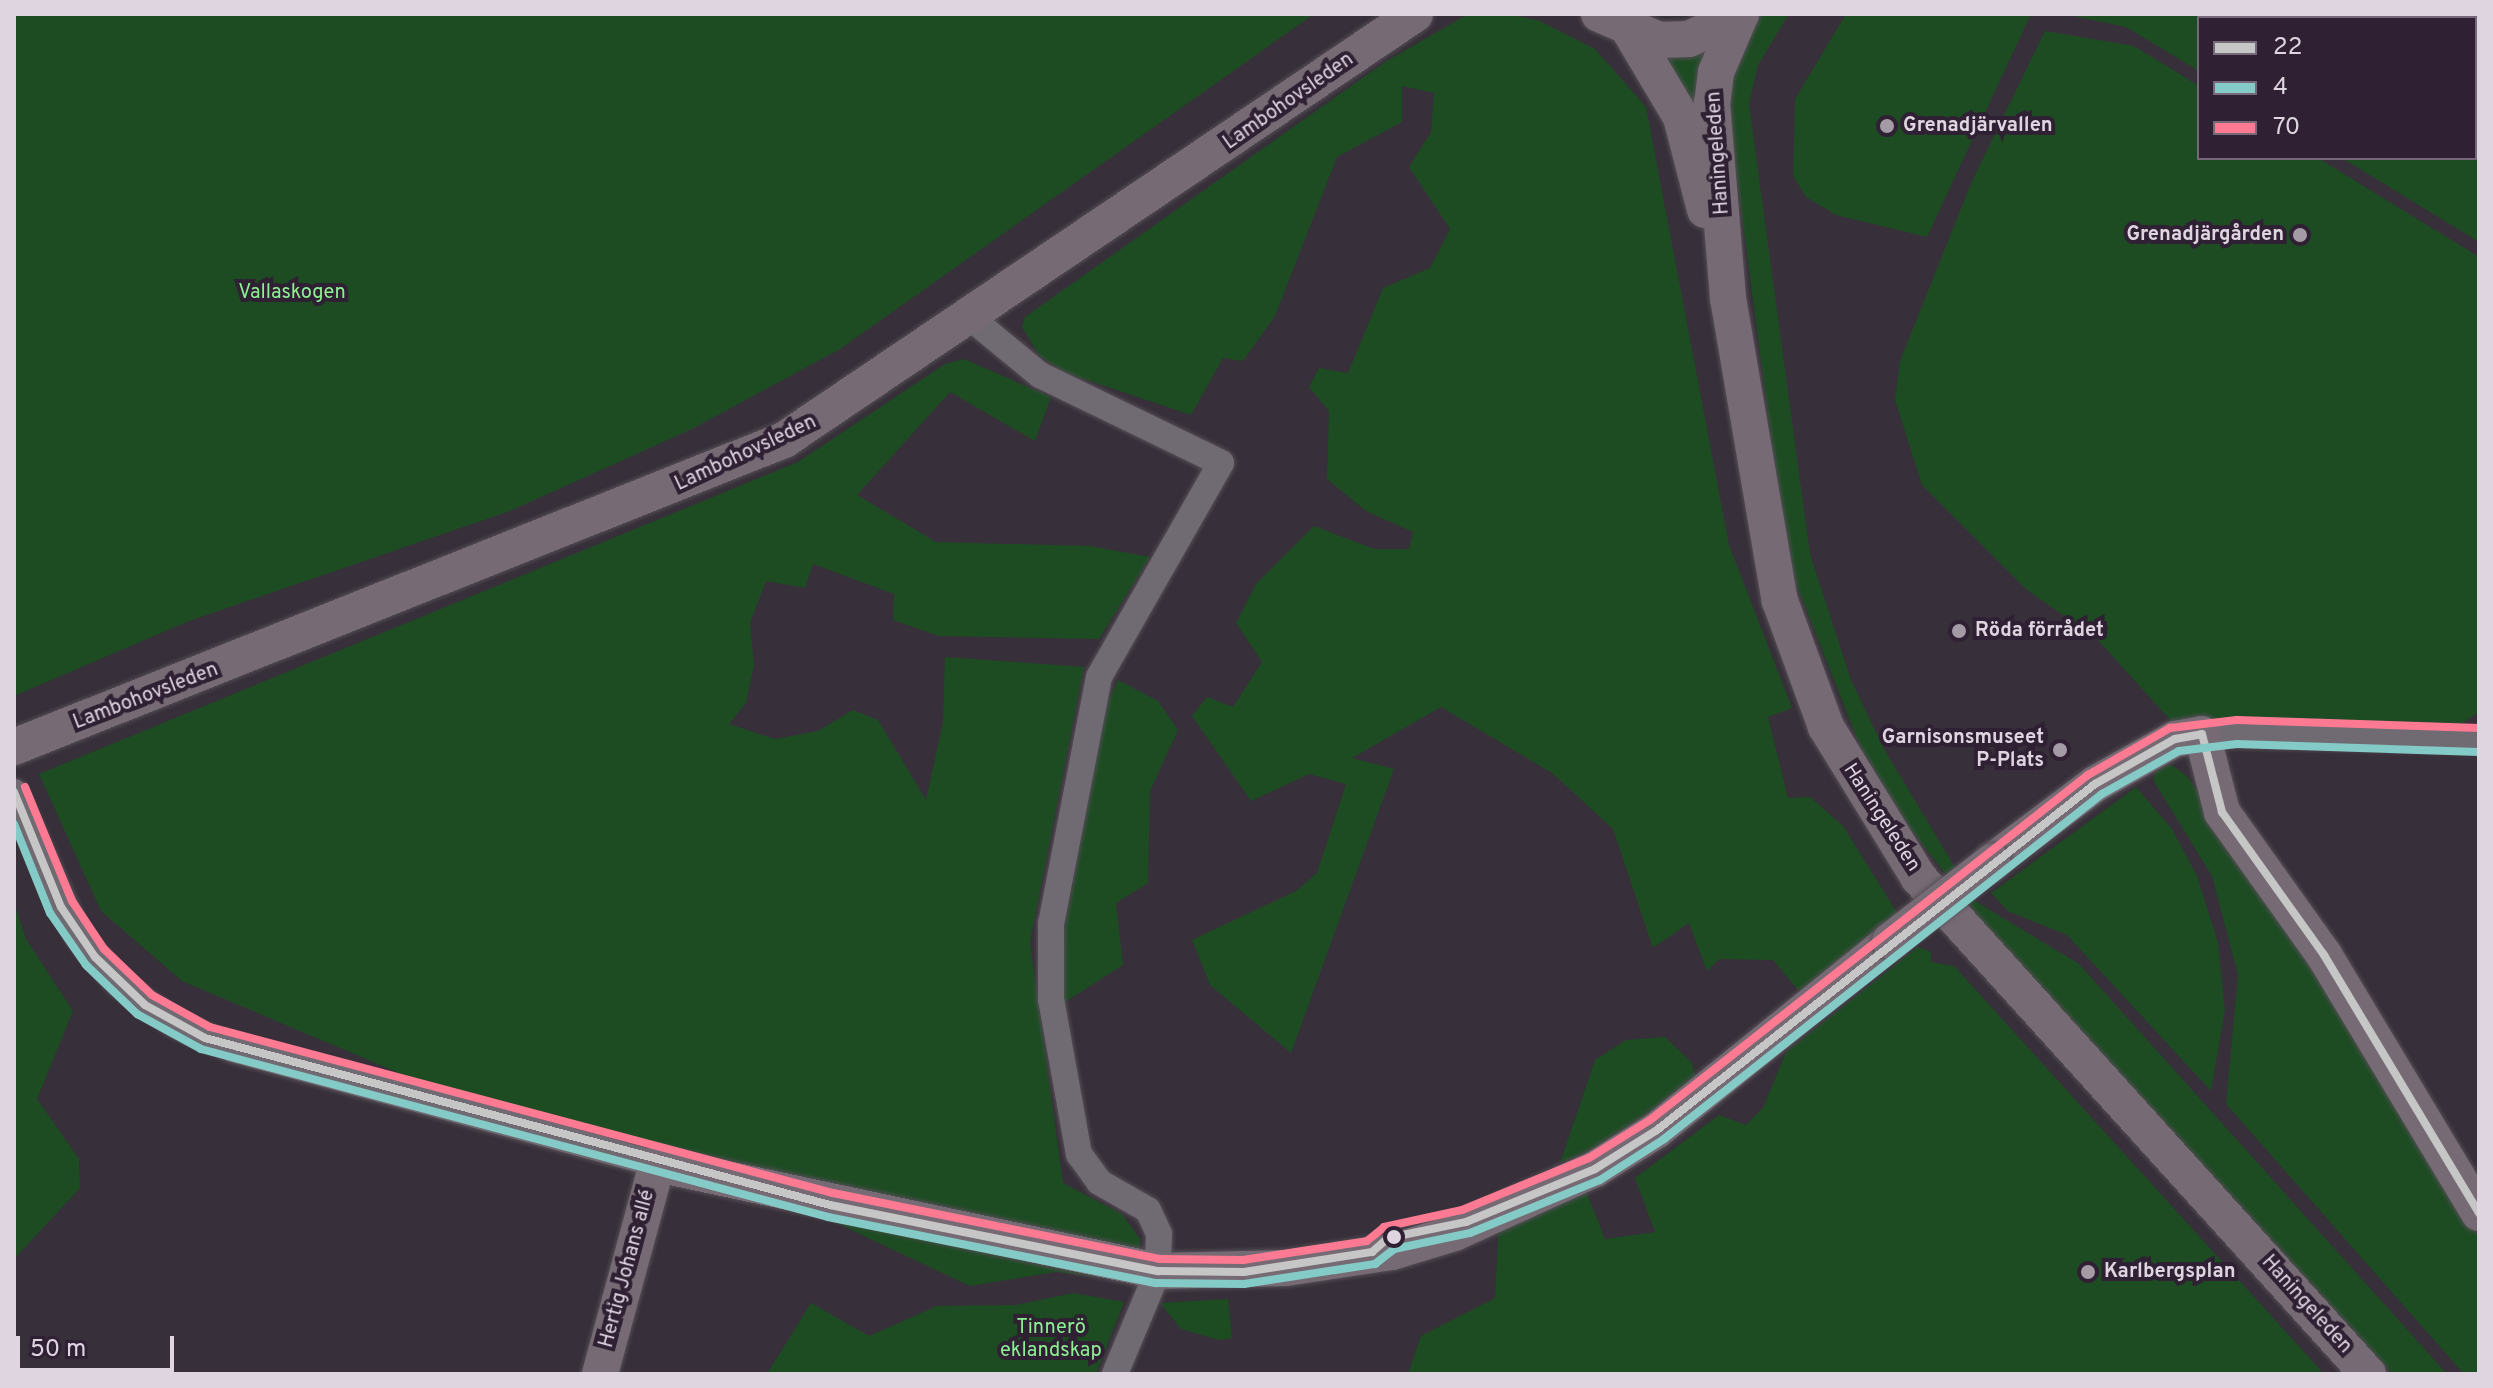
<!DOCTYPE html>
<html>
<head>
<meta charset="utf-8">
<style>
  body { margin:0 }
  #map { position:relative; width:2493px; height:1388px; overflow:hidden; background:#372f39; font-family:Overpass,sans-serif }
  div>[style] { position:absolute }
  .green>* { inset:0; background:#1d4c23 }
  .roads { filter:drop-shadow(0 0 2px #554e56) drop-shadow(0 0 2px #554e56) }
  .street>* { height:26px; margin:-13px; padding:0 13px; transform-origin:13px; border-radius:13px; background:#706a72 }
  .secondary>* { height:36px; margin:-18px; padding:0 18px; transform-origin:18px; border-radius:18px; background:#766b74 }
  .bridges { filter:drop-shadow(0 0 2px #554e56) drop-shadow(0 0 2px #554e56) }
  .secondary-bridge>* { height:36px; margin:-18px; padding:0 18px; transform-origin:18px; border-radius:18px; background:#766b74 }
  .bus-1>* { height:8px; margin:-4px; padding:0 4px; transform-origin:4px; border-radius:4px; background:#c6c6c6 }
  .bus-2>* { height:8px; margin:-4px; padding:0 4px; transform-origin:4px; border-radius:4px; background:#84cac6 }
  .bus-3>* { height:8px; margin:-4px; padding:0 4px; transform-origin:4px; border-radius:4px; background:#fe7a93 }
  .dots>* { width:22px; height:22px; translate:-50% -50%; box-sizing:border-box; border:4px solid #2f2133; border-radius:50% }
  span { translate:-50% -50%; white-space:nowrap; text-align:center; line-height:1.15; -webkit-text-stroke:8px #2f2133; paint-order:stroke }
  .street-label { font-size:20px; color:#dfd5e1 }
  .poi-label { font-size:20px; color:#dfd5e1; font-weight:700 }
  .left { translate:0 -50%; text-align:left }
  .right { translate:-100% -50%; text-align:right }
  .park-label { font-size:20px; color:#8df193 }
  .frame { position:absolute; inset:0; border:16px solid #dfd5e1; pointer-events:none }
  .legend { position:absolute; left:2197px; top:16px; width:280px; height:144px; box-sizing:border-box; background:#2f2133; border:2px solid #756979; margin:0; padding:10px 14px; list-style:none; font-size:24px; color:#dfd5e1 }
  .legend li { display:flex; align-items:center; gap:16px; height:40px }
  .legend b { width:40px; border:2px solid #756979 }
  .scale { position:absolute; left:16px; top:1336px; width:158px; height:36px; box-sizing:border-box; border:4px solid #dfd5e1; border-top:0; padding-left:10px; font-size:24px; line-height:28px; white-space:nowrap; color:#dfd5e1; -webkit-text-stroke:6px #2f2133; paint-order:stroke }
</style>
</head>
<body>
<div id="map">
  <div class="green">
    <div style="clip-path:polygon(14px 14px,1314px 14px,840px 349px,692px 429px,510px 511px,189px 621px,14px 696px)"></div>
    <div style="clip-path:polygon(1507px 14px,1540px 21px,1595px 49px,1646px 107px,1729px 545px,1792px 708px,1768px 717px,1788px 798px,1810px 797px,1843px 826px,1899px 916px,1802px 995px,1773px 960px,1719px 959px,1707px 971px,1689px 923px,1653px 948px,1613px 829px,1552px 773px,1441px 707px,1352px 758px,1394px 769px,1291px 1053px,1210px 985px,1192px 940px,1296px 891px,1317px 873px,1346px 784px,1309px 774px,1251px 801px,1192px 716px,1207px 697px,1233px 707px,1262px 662px,1236px 623px,1256px 584px,1314px 526px,1374px 549px,1409px 549px,1413px 532px,1366px 511px,1327px 479px,1329px 411px,1309px 387px,1319px 368px,1348px 373px,1383px 288px,1430px 268px,1450px 229px,1409px 167px,1431px 132px,1434px 93px,1402px 86px,1402px 122px,1337px 157px,1275px 316px,1243px 361px,1223px 358px,1191px 415px,1063px 372px,1039px 355px,1022px 327px,1025px 317px,1385px 62px,1465px 16px)"></div>
    <div style="clip-path:polygon(1762px 14px,1789px 14px,1758px 65px,1749px 104px,1810px 554px,1851px 680px,1884px 749px,1975px 901px,2079px 964px,2447px 1374px,2393px 1374px,1984px 924px,1910px 828px,1860px 746px,1795px 581px,1772px 445px,1726px 94px,1735px 59px)"></div>
    <div style="clip-path:polygon(1846px 14px,2031px 14px,1927px 237px,1836px 215px,1806px 197px,1793px 176px,1795px 99px)"></div>
    <div style="clip-path:polygon(2064px 14px,2479px 14px,2479px 242px,2342px 158px,2475px 158px,2475px 18px,2199px 18px,2199px 71px,2126px 27px)"></div>
    <div style="clip-path:polygon(2045px 31px,2134px 46px,2199px 86px,2199px 158px,2318px 158px,2479px 257px,2479px 712px,2461px 724px,2173px 723px,2097px 639px,2026px 589px,1922px 485px,1895px 400px,1900px 361px,1972px 181px)"></div>
    <div style="clip-path:polygon(1709px 44px,1708px 171px,1653px 49px)"></div>
    <div style="clip-path:polygon(964px 359px,1051px 397px,1035px 441px,950px 392px,857px 495px,936px 542px,1090px 546px,1150px 557px,1099px 639px,939px 636px,893px 620px,894px 594px,813px 564px,805px 588px,766px 581px,750px 623px,754px 665px,746px 703px,729px 724px,775px 739px,818px 731px,853px 710px,878px 720px,926px 800px,943px 722px,945px 657px,1084px 667px,1030px 942px,1063px 1183px,1122px 1214px,1140px 1239px,1140px 1253px,711px 1158px,425px 1084px,182px 981px,101px 911px,39px 774px,798px 462px,945px 364px)"></div>
    <div style="clip-path:polygon(1118px 680px,1158px 701px,1178px 730px,1150px 791px,1148px 883px,1116px 903px,1123px 965px,1062px 1004px,1065px 926px,1106px 707px)"></div>
    <div style="clip-path:polygon(2170px 764px,2187px 776px,2294px 933px,2479px 1238px,2479px 1374px,2464px 1374px,2226px 1104px,2238px 975px,2212px 876px,2153px 780px,2156px 770px)"></div>
    <div style="clip-path:polygon(2136px 787px,2172px 829px,2197px 876px,2218px 943px,2225px 1010px,2211px 1091px,2067px 935px,2008px 911px,1991px 893px)"></div>
    <div style="clip-path:polygon(14px 903px,26px 939px,73px 1011px,37px 1099px,79px 1159px,80px 1188px,14px 1259px)"></div>
    <div style="clip-path:polygon(1918px 947px,1931px 952px,1931px 962px,1954px 966px,2324px 1374px,1408px 1374px,1421px 1336px,1495px 1298px,1499px 1222px,1586px 1191px,1605px 1239px,1655px 1232px,1635px 1178px,1719px 1115px,1746px 1125px,1763px 1108px,1786px 1052px)"></div>
    <div style="clip-path:polygon(1665px 1037px,1692px 1063px,1695px 1078px,1607px 1143px,1560px 1163px,1595px 1060px,1626px 1040px)"></div>
    <div style="clip-path:polygon(826px 1218px,956px 1240px,1116px 1280px,1056px 1272px,970px 1286px)"></div>
    <div style="clip-path:polygon(1073px 1293px,1124px 1302px,1096px 1374px,767px 1374px,811px 1303px,869px 1336px,937px 1306px,1016px 1305px)"></div>
    <div style="clip-path:polygon(1228px 1299px,1232px 1338px,1219px 1340px,1181px 1329px,1160px 1303px)"></div>
  </div>
  <div class="roads">
    <div class="street">
      <div style="left:972px;top:319px;width:88px;rotate:39.5deg"></div>
      <div style="left:1040px;top:375px;width:201px;rotate:25.9deg"></div>
      <div style="left:1221px;top:463px;width:246px;rotate:119.7deg"></div>
      <div style="left:1099px;top:677px;width:251px;rotate:101deg"></div>
      <div style="left:1051px;top:923px;width:76px;rotate:90deg"></div>
      <div style="left:1051px;top:999px;width:158px;rotate:79.8deg"></div>
      <div style="left:1079px;top:1154px;width:34px;rotate:54deg"></div>
      <div style="left:1099px;top:1182px;width:56px;rotate:29.7deg"></div>
      <div style="left:1148px;top:1210px;width:26px;rotate:65deg"></div>
      <div style="left:1159px;top:1234px;width:37px;rotate:92deg"></div>
      <div style="left:1158px;top:1271px;width:112px;rotate:112.7deg"></div>
      <div style="left:2202px;top:734px;width:277px;rotate:1.2deg"></div>
      <div style="left:14px;top:792px;width:157px;rotate:65.9deg"></div>
      <div style="left:78px;top:935px;width:61px;rotate:50.3deg"></div>
      <div style="left:117px;top:982px;width:72px;rotate:35.9deg"></div>
      <div style="left:175px;top:1024px;width:63px;rotate:23.3deg"></div>
      <div style="left:233px;top:1049px;width:439px;rotate:15.2deg"></div>
    </div>
    <div class="secondary">
      <div style="left:1599px;top:14px;width:65px;rotate:23.4deg"></div>
      <div style="left:1659px;top:40px;width:30px;rotate:-2deg"></div>
      <div style="left:1689px;top:39px;width:58px;rotate:-25.7deg"></div>
      <div style="left:1741px;top:14px;width:63px;rotate:113.3deg"></div>
      <div style="left:1716px;top:72px;width:31px;rotate:97deg"></div>
      <div style="left:1712px;top:103px;width:196px;rotate:85.3deg"></div>
      <div style="left:1728px;top:298px;width:307px;rotate:80.3deg"></div>
      <div style="left:1780px;top:601px;width:134px;rotate:69.9deg"></div>
      <div style="left:1826px;top:727px;width:177px;rotate:58.4deg"></div>
      <div style="left:1919px;top:878px;width:669px;rotate:47.85deg"></div>
      <div style="left:1631px;top:33px;width:98px;rotate:59.2deg"></div>
      <div style="left:1681px;top:117px;width:96px;rotate:75.5deg"></div>
      <div style="left:14px;top:747px;width:829px;rotate:-21.74deg"></div>
      <div style="left:784px;top:440px;width:761px;rotate:-34.02deg"></div>
      <div style="left:1993px;top:861px;width:128px;rotate:-37deg"></div>
      <div style="left:2095px;top:784px;width:92px;rotate:-29.4deg"></div>
      <div style="left:2175px;top:739px;width:27px;rotate:-10deg"></div>
      <div style="left:2202px;top:734px;width:81px;rotate:75.6deg"></div>
      <div style="left:2222px;top:812px;width:176px;rotate:54.5deg"></div>
      <div style="left:2324px;top:955px;width:301px;rotate:59deg"></div>
      <div style="left:600px;top:1374px;width:218px;rotate:-74.8deg"></div>
      <div style="left:657px;top:1164px;width:512px;rotate:12.06deg"></div>
      <div style="left:1158px;top:1271px;width:128px;rotate:-1.3deg"></div>
      <div style="left:1286px;top:1268px;width:107px;rotate:-8.6deg"></div>
      <div style="left:1392px;top:1252px;width:65px;rotate:-17deg"></div>
      <div style="left:1454px;top:1233px;width:155px;rotate:-24.4deg"></div>
      <div style="left:1595px;top:1169px;width:73px;rotate:-32.2deg"></div>
      <div style="left:1657px;top:1130px;width:300px;rotate:-39deg"></div>
    </div>
  </div>
  <div class="bridges">
    <div class="secondary-bridge">
      <div style="left:1890px;top:941px;width:130px;rotate:-37.8deg"></div>
    </div>
  </div>
  <div class="bus-1">
    <div style="left:2202px;top:734px;width:81px;rotate:75.6deg"></div>
    <div style="left:2222px;top:812px;width:176px;rotate:54.5deg"></div>
    <div style="left:2324px;top:955px;width:301px;rotate:59deg"></div>
    <div style="left:14px;top:792px;width:124px;rotate:67.8deg"></div>
    <div style="left:61px;top:907px;width:60px;rotate:55.8deg"></div>
    <div style="left:95px;top:957px;width:69px;rotate:43.8deg"></div>
    <div style="left:145px;top:1005px;width:68px;rotate:28.8deg"></div>
    <div style="left:205px;top:1038px;width:647px;rotate:14.96deg"></div>
    <div style="left:830px;top:1205px;width:335px;rotate:11.4deg"></div>
    <div style="left:1158px;top:1271px;width:86px;rotate:0.7deg"></div>
    <div style="left:1244px;top:1272px;width:130px;rotate:-8.9deg"></div>
    <div style="left:1372px;top:1252px;width:21px;rotate:-41deg"></div>
    <div style="left:1388px;top:1238px;width:80px;rotate:-11.6deg"></div>
    <div style="left:1466px;top:1222px;width:139px;rotate:-22.3deg"></div>
    <div style="left:1595px;top:1169px;width:73px;rotate:-32.2deg"></div>
    <div style="left:1657px;top:1130px;width:558px;rotate:-38.31deg"></div>
    <div style="left:2095px;top:784px;width:92px;rotate:-29.4deg"></div>
    <div style="left:2175px;top:739px;width:27px;rotate:-10deg"></div>
  </div>
  <div class="bus-2">
    <div style="left:14px;top:824px;width:96px;rotate:68deg"></div>
    <div style="left:50px;top:913px;width:63px;rotate:55.3deg"></div>
    <div style="left:86px;top:965px;width:71px;rotate:43.9deg"></div>
    <div style="left:137px;top:1014px;width:73px;rotate:28.7deg"></div>
    <div style="left:201px;top:1049px;width:649px;rotate:15deg"></div>
    <div style="left:828px;top:1217px;width:335px;rotate:11.4deg"></div>
    <div style="left:1156px;top:1283px;width:88px;rotate:0.7deg"></div>
    <div style="left:1244px;top:1284px;width:133px;rotate:-8.7deg"></div>
    <div style="left:1375px;top:1264px;width:24px;rotate:-38deg"></div>
    <div style="left:1394px;top:1249px;width:78px;rotate:-11.9deg"></div>
    <div style="left:1470px;top:1233px;width:140px;rotate:-22.2deg"></div>
    <div style="left:1600px;top:1180px;width:76px;rotate:-32.6deg"></div>
    <div style="left:1664px;top:1139px;width:558px;rotate:-38.23deg"></div>
    <div style="left:2102px;top:794px;width:88px;rotate:-29.2deg"></div>
    <div style="left:2179px;top:751px;width:58px;rotate:-6.9deg"></div>
    <div style="left:2237px;top:744px;width:242px;rotate:1.9deg"></div>
  </div>
  <div class="bus-3">
    <div style="left:25px;top:787px;width:123px;rotate:67.6deg"></div>
    <div style="left:72px;top:901px;width:58px;rotate:56.3deg"></div>
    <div style="left:104px;top:949px;width:66px;rotate:43.8deg"></div>
    <div style="left:152px;top:995px;width:66px;rotate:28.9deg"></div>
    <div style="left:210px;top:1027px;width:645px;rotate:14.92deg"></div>
    <div style="left:833px;top:1193px;width:333px;rotate:11.4deg"></div>
    <div style="left:1159px;top:1259px;width:84px;rotate:0.7deg"></div>
    <div style="left:1243px;top:1260px;width:125px;rotate:-8.7deg"></div>
    <div style="left:1367px;top:1241px;width:22px;rotate:-39deg"></div>
    <div style="left:1384px;top:1227px;width:80px;rotate:-12.3deg"></div>
    <div style="left:1462px;top:1210px;width:137px;rotate:-22.3deg"></div>
    <div style="left:1589px;top:1158px;width:72px;rotate:-31.9deg"></div>
    <div style="left:1650px;top:1120px;width:558px;rotate:-38.23deg"></div>
    <div style="left:2088px;top:775px;width:95px;rotate:-29.8deg"></div>
    <div style="left:2170px;top:728px;width:67px;rotate:-6.8deg"></div>
    <div style="left:2237px;top:720px;width:242px;rotate:1.9deg"></div>
  </div>
  <div class="dots">
    <div style="left:1887px;top:126px;background:#a49ba6"></div>
    <div style="left:2300px;top:235px;background:#a49ba6"></div>
    <div style="left:1959px;top:631px;background:#a49ba6"></div>
    <div style="left:2060px;top:750px;background:#a49ba6"></div>
    <div style="left:1394px;top:1237px;background:#dfd5e1"></div>
    <div style="left:2088px;top:1272px;background:#a49ba6"></div>
  </div>
  <div class="street-label">
    <span style="left:1289px;top:102px;rotate:-35deg">Lambohovsleden</span>
    <span style="left:1719px;top:153px;rotate:-94deg">Haningeleden</span>
    <span style="left:746px;top:454px;rotate:-25deg">Lambohovsleden</span>
    <span style="left:146px;top:697px;rotate:-21deg">Lambohovsleden</span>
    <span style="left:1881px;top:818px;rotate:57deg">Haningeleden</span>
    <span style="left:628px;top:1269px;rotate:-75deg">Hertig Johans allé</span>
    <span style="left:2306px;top:1305px;rotate:48deg">Haningeleden</span>
  </div>
  <div class="poi-label">
    <span class="left" style="left:1903px;top:126px">Grenadjärvallen</span>
    <span class="right" style="left:2284px;top:235px">Grenadjärgården</span>
    <span class="left" style="left:1975px;top:631px">Röda förrådet</span>
    <span class="right" style="left:2044px;top:750px">Garnisonsmuseet<br>P-Plats</span>
    <span class="left" style="left:2104px;top:1272px">Karlbergsplan</span>
  </div>
  <div class="park-label">
    <span style="left:292px;top:293px">Vallaskogen</span>
    <span style="left:1051px;top:1340px">Tinnerö<br>eklandskap</span>
  </div>
  <div class="frame"></div>
  <ul class="legend">
  <li><b style="height:10px;background:#c6c6c6"></b>22</li>
  <li><b style="height:10px;background:#84cac6"></b>4</li>
  <li><b style="height:10px;background:#fe7a93"></b>70</li>
  </ul>
  <div class="scale">50 m</div>
</div>
</body>
</html>
